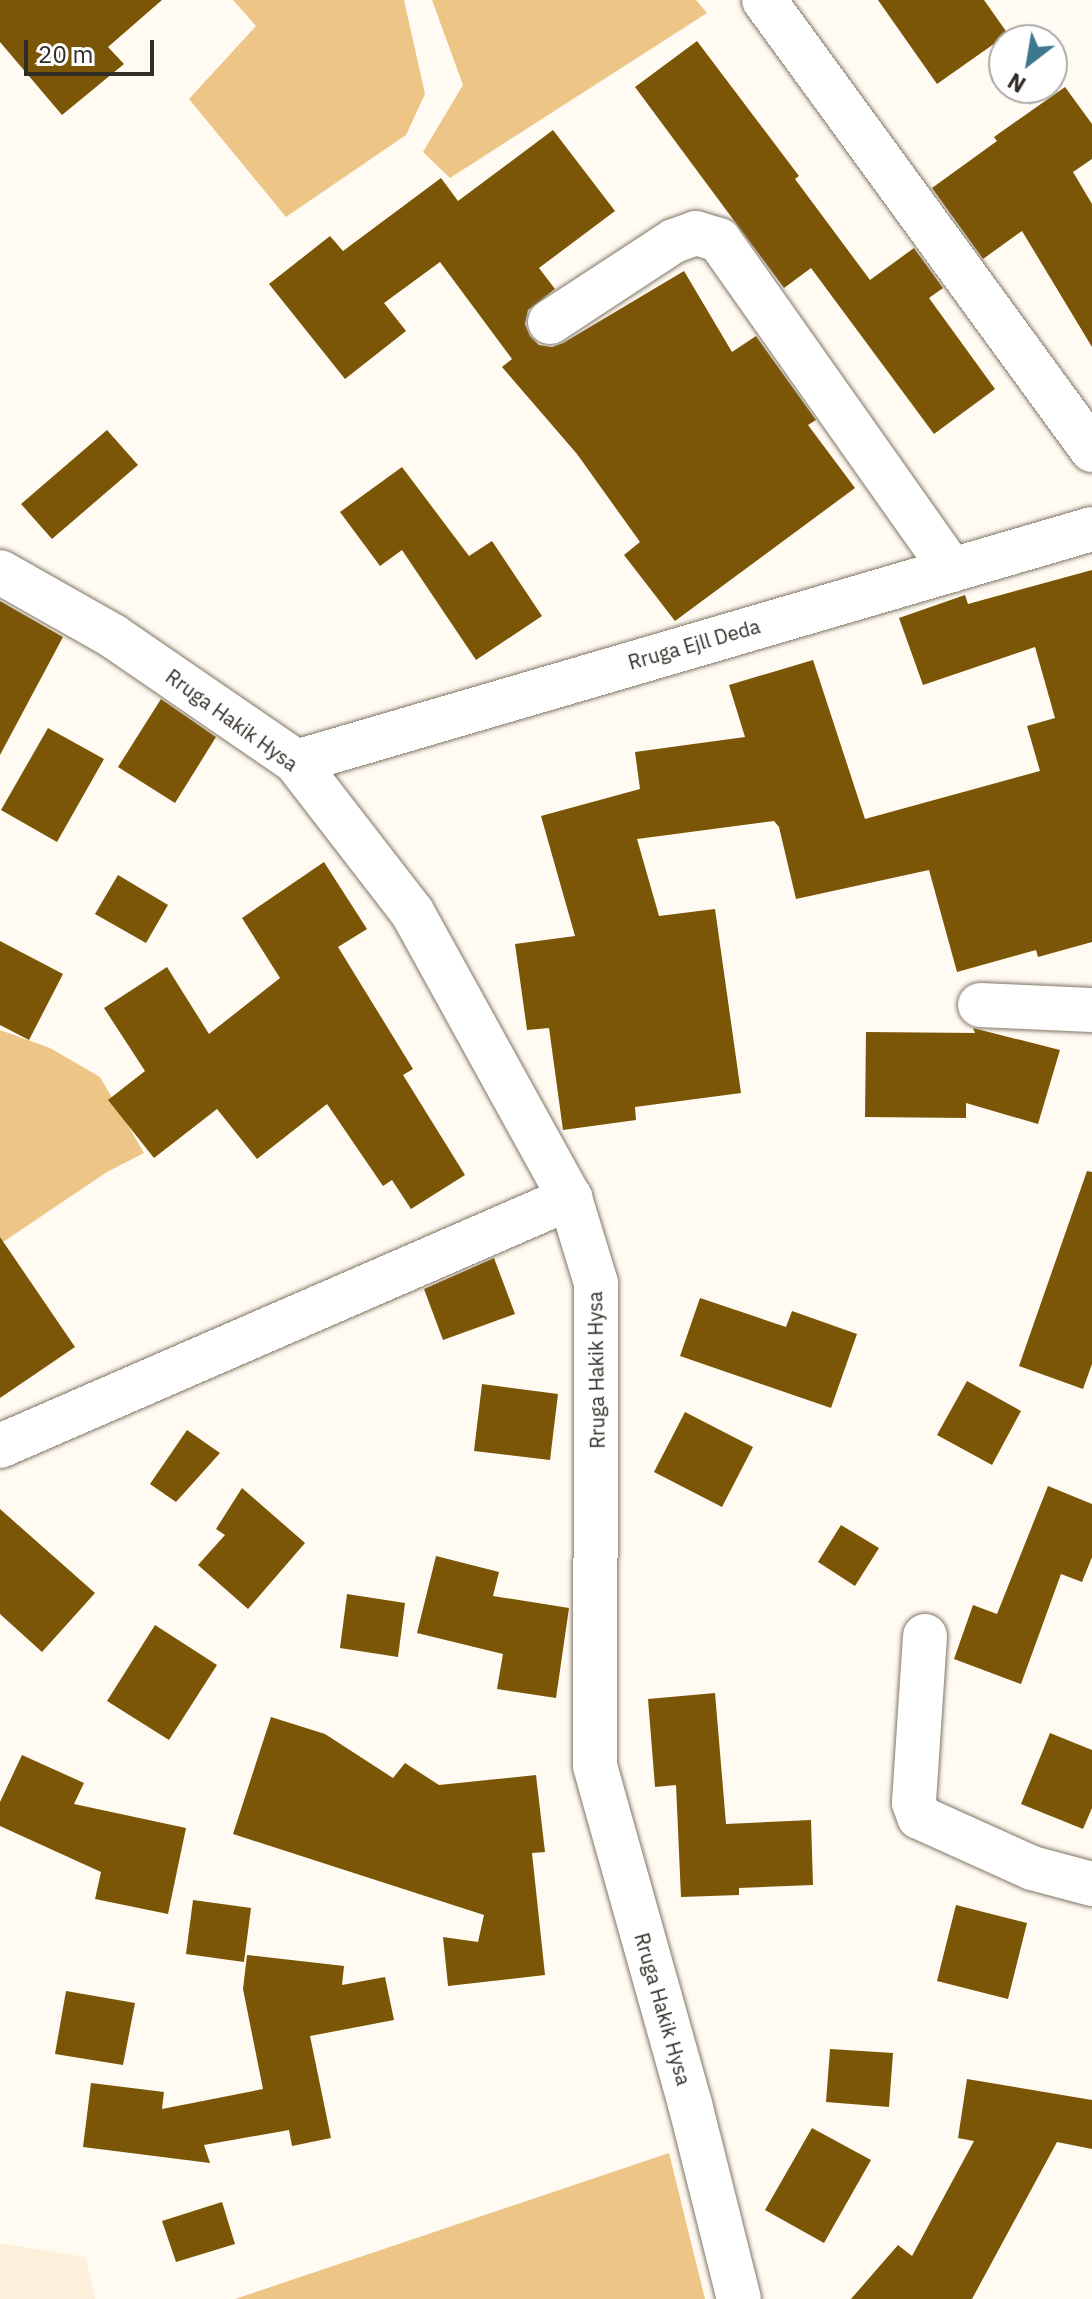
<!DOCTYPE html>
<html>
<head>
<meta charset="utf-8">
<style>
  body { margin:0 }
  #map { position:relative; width:1092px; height:2299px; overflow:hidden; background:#fffaf2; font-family:"IBM Plex Sans",sans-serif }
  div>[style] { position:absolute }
  .built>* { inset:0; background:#fdf0db }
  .green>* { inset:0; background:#ecc587 }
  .building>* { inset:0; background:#7c5607 }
  .roads { filter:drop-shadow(0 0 2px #817665) drop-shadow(0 0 2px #817665) }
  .minor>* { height:44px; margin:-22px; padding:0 22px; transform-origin:22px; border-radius:22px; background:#fff }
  span { translate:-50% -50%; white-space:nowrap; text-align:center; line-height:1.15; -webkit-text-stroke:8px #fff; paint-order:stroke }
  .street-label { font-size:20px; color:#322d26 }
  .north { position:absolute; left:988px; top:24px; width:80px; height:80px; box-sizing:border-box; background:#fff; border:2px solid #adaba8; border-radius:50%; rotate:211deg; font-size:22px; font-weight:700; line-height:32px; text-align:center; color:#322d26 }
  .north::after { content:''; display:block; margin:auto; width:28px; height:36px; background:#3d7790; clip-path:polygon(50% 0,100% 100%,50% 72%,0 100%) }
  .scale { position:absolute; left:24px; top:40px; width:130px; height:36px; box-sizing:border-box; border:4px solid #322d26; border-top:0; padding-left:10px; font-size:24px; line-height:28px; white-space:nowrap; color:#322d26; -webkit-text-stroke:6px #fff; paint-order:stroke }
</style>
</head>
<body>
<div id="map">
  <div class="built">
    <div style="clip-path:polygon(0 2243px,86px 2257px,95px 2299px,0 2299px)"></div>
  </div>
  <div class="green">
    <div style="clip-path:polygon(233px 0,404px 0,425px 94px,406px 135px,286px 217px,189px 99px,256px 26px)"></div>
    <div style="clip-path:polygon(432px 0,696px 0,707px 13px,450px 178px,423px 152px,463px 85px)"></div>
    <div style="clip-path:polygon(0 1030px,50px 1048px,100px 1077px,144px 1153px,107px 1172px,0 1244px)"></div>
    <div style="clip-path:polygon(669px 2153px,705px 2299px,235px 2299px)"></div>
  </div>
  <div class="building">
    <div style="clip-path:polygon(0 0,162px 0,108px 47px,124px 64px,62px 115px,0 42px)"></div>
    <div style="clip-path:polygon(878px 0,984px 0,1008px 34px,937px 84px)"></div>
    <div style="clip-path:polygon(697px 41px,799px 176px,795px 179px,870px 280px,914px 248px,943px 288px,929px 298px,995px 389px,934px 434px,811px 268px,784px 288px,635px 87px)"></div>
    <div style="clip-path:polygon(1065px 87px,1092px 124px,1092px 159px,1073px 172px,1092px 204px,1092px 347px,1022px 231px,983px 259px,932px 188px,997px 141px,994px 137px)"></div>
    <div style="clip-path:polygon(553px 130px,615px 211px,539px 268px,555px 289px,528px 310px,525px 324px,530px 336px,539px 345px,552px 347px,563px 343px,684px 271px,732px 352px,756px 336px,816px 420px,808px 425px,855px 488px,675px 621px,624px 555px,640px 542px,577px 454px,502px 367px,512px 359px,440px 262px,384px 303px,406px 331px,345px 379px,269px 284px,330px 236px,343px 251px,441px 178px,458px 201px)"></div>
    <div style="clip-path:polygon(107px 430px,138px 465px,52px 539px,21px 504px)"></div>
    <div style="clip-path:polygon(402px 467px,469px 556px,492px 541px,542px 616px,476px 660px,402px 550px,380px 566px,340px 512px)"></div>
    <div style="clip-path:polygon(1092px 570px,1092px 942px,1038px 957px,1036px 950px,957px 972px,929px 870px,796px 899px,779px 827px,774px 821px,637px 839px,659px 916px,715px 909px,741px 1093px,635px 1107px,636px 1120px,563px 1130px,549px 1028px,527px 1030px,515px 944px,575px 936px,541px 816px,640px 789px,635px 752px,745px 737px,729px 685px,813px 660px,865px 819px,1040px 771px,1027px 726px,1055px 718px,1035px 647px,923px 685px,899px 618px,965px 595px,968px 604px)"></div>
    <div style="clip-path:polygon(0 601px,63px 637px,0 755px)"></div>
    <div style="clip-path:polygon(161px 699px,216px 737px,175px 803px,118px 767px)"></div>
    <div style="clip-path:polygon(48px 728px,104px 759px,57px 842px,1px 810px)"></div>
    <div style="clip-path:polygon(324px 862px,367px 929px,338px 947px,413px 1069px,403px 1075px,465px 1175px,411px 1209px,392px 1180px,383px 1186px,327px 1104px,257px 1159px,217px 1109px,154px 1158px,108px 1100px,145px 1071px,104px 1008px,167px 967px,209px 1034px,280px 978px,242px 918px)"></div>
    <div style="clip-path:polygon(118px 875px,168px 905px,146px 943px,95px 914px)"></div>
    <div style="clip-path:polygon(0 941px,63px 974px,29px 1040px,0 1025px)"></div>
    <div style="clip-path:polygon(973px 1028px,1060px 1050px,1038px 1124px,966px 1103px,966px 1118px,865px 1117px,866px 1032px,975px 1033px)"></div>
    <div style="clip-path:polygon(1087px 1171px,1092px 1172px,1092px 1364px,1083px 1389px,1019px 1366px)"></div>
    <div style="clip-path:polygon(0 1237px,75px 1347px,0 1398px)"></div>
    <div style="clip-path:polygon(494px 1258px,515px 1314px,443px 1340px,424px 1289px)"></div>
    <div style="clip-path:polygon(700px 1298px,786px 1327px,792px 1311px,857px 1334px,831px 1408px,680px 1356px)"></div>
    <div style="clip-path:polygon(967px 1381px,1021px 1411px,992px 1465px,937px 1435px)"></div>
    <div style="clip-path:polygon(482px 1384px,558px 1394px,550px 1460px,474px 1451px)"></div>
    <div style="clip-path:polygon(685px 1412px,753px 1447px,722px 1507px,654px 1472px)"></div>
    <div style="clip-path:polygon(187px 1430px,220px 1453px,176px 1502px,150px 1484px)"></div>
    <div style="clip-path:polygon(1048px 1486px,1092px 1504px,1092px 1557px,1082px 1582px,1061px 1574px,1021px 1684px,954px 1659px,973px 1605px,997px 1614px)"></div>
    <div style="clip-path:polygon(242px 1488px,305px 1543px,248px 1609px,198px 1565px,225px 1535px,216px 1529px)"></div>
    <div style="clip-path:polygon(0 1509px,95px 1593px,42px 1652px,0 1614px)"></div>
    <div style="clip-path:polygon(841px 1525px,879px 1548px,855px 1586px,818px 1562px)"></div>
    <div style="clip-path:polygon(436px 1556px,499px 1572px,493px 1596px,569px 1608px,556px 1698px,497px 1689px,503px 1654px,417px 1633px)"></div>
    <div style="clip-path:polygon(347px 1594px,405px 1603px,398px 1657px,340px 1648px)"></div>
    <div style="clip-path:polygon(155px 1625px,217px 1665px,169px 1740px,107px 1701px)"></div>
    <div style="clip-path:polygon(715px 1693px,726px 1824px,811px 1820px,813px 1885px,739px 1888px,739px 1895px,681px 1897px,676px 1785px,655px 1787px,648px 1699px)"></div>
    <div style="clip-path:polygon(271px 1717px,325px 1734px,393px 1778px,405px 1763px,439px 1785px,536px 1775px,545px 1852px,532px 1853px,545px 1975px,448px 1986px,443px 1937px,478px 1942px,484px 1915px,233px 1834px)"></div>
    <div style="clip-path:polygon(1050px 1733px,1092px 1750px,1092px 1808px,1083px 1829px,1021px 1804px)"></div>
    <div style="clip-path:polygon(22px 1755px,84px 1783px,74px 1804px,186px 1828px,168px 1914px,95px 1899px,101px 1872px,0 1826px,0 1802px)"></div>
    <div style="clip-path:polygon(193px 1900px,251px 1908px,244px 1962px,186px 1954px)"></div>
    <div style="clip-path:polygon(956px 1905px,1027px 1923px,1008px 1999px,937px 1981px)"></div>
    <div style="clip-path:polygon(247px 1955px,344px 1966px,342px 1985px,385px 1977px,394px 2020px,310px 2036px,331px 2138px,292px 2146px,289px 2130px,204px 2145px,210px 2163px,83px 2147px,91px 2083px,164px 2092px,162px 2109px,263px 2089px,243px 1989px)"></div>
    <div style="clip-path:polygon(66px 1991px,135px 2003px,123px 2065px,55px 2054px)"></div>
    <div style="clip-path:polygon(830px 2049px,893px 2053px,889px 2107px,826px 2102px)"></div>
    <div style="clip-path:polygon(967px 2079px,1092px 2100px,1092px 2149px,1057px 2142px,972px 2299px,851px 2299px,898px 2245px,912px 2256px,974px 2141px,958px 2138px)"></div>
    <div style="clip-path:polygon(812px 2128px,871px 2160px,824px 2243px,765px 2210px)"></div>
    <div style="clip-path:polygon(222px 2202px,235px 2244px,176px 2262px,162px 2221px)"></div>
  </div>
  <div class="roads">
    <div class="minor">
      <div style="left:764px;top:0;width:557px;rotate:53.91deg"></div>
      <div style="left:550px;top:322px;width:148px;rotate:-33.2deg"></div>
      <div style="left:674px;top:241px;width:23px;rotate:-20deg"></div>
      <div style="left:696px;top:233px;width:24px;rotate:17deg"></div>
      <div style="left:719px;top:240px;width:404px;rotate:54.8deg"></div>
      <div style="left:0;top:572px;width:130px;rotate:29.5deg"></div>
      <div style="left:113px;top:636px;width:222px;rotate:34.5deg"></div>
      <div style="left:296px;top:762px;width:190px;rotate:52.3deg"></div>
      <div style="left:412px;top:912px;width:327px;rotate:61.1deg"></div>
      <div style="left:570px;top:1198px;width:89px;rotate:73deg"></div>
      <div style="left:596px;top:1283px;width:483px;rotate:90.1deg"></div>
      <div style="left:595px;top:1766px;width:351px;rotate:74.3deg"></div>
      <div style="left:690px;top:2104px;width:201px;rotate:75.9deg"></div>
      <div style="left:296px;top:762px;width:829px;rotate:-16.32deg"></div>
      <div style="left:980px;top:1005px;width:112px;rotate:2.6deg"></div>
      <div style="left:0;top:1446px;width:622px;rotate:-23.51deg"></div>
      <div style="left:925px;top:1636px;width:167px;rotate:93.8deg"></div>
      <div style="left:914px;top:1803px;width:15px;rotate:70deg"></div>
      <div style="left:919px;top:1817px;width:124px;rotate:24.3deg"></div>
      <div style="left:1032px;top:1868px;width:62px;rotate:14.9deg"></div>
    </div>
  </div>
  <div class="street-label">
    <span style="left:694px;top:644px;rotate:-16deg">Rruga Ejll Deda</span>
    <span style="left:232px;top:720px;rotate:36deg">Rruga Hakik Hysa</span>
    <span style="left:596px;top:1370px;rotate:-91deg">Rruga Hakik Hysa</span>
    <span style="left:663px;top:2009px;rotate:74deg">Rruga Hakik Hysa</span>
  </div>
  <div class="north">N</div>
  <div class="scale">20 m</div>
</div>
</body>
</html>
